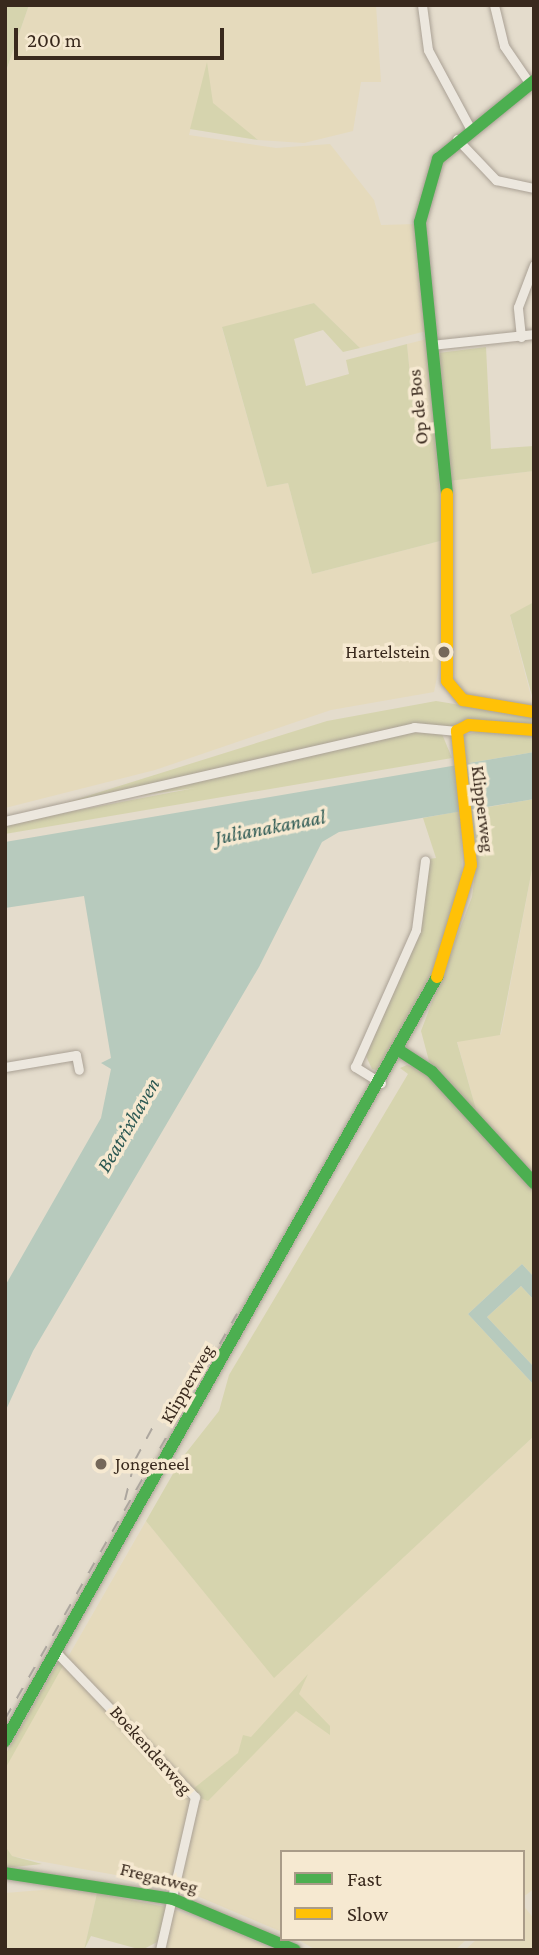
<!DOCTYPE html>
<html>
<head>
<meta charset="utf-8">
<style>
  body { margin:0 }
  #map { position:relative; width:539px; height:1955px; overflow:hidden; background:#e4dccc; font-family:"Crimson Pro",serif }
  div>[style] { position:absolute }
  .farmland>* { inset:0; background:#e5dabc }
  .green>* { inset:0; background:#d6d4ae }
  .water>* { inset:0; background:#b7cabd }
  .roads { filter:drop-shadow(0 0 2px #aaa195) drop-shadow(0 0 2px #aaa195) }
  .street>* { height:9px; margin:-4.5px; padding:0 4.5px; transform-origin:4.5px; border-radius:4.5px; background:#ece7de }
  .fast>* { height:12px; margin:-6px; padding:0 6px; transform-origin:6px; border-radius:6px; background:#4caf50 }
  .slow>* { height:12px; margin:-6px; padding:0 6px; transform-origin:6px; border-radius:6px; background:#ffc107 }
  .rail>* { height:2px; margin-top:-1px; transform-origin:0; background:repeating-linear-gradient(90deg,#aca69e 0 12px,transparent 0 24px) }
  .dots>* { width:19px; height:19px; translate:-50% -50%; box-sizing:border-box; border:4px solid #f6e9d1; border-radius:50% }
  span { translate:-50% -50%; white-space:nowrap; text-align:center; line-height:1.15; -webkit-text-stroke:7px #f6e9d1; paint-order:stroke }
  .street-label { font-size:19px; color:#39291d }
  .poi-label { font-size:19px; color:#39291d }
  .right { translate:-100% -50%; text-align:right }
  .left { translate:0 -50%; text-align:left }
  .water-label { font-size:21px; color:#2c5953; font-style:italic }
  .frame { position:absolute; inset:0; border:7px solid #39291d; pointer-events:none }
  .legend { position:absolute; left:280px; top:1850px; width:245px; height:91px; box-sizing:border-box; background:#f6e9d1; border:2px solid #aa9c89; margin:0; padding:9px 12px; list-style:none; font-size:21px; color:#39291d }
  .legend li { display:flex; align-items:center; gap:14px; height:35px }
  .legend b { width:35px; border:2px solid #aa9c89 }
  .scale { position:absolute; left:14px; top:28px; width:210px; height:32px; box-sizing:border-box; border:4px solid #39291d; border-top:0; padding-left:9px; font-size:21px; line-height:24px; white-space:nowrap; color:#39291d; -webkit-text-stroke:5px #f6e9d1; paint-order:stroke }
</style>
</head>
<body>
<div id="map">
  <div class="farmland">
    <div style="clip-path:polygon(29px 5px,376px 5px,381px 82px,361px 82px,353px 131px,304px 143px,258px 140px,212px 103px,207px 66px,189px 135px,276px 148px,330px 144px,374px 200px,381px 225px,417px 224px,426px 331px,360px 348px,314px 303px,222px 328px,267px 487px,288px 483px,312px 574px,444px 540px,443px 647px,434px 692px,331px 710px,155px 770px,5px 808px,5px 75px)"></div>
    <div style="clip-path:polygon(427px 339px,434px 423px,415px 426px,407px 344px)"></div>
    <div style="clip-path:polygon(534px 471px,534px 602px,510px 616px,534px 708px,467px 696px,456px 677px,449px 481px)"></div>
    <div style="clip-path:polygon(534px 859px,534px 1175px,477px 1113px,457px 1041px,501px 1034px)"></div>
    <div style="clip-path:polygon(534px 1436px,534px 1889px,523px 1897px,523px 1852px,282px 1852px,282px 1932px,171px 1885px,11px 1856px,5px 1846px,6px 1765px,146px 1521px,274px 1677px)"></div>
    <div style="clip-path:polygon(55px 1889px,97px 1893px,84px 1950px,5px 1950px,5px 1893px)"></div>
    <div style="clip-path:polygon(523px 1905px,534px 1919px,534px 1950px,465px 1950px,477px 1939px,523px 1939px)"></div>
    <div style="clip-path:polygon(174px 1910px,240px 1934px,273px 1950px,163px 1950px)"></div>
    <div style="clip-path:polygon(297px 1939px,467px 1939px,455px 1950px,316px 1950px)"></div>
  </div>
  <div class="green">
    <div style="clip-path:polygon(5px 5px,29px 5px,5px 74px)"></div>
    <div style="clip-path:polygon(207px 62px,213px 103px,258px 140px,190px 129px)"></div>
    <div style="clip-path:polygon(314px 303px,360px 348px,343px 352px,323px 330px,294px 339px,306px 386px,349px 374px,346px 360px,407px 344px,415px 426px,434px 423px,444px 540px,312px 574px,288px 483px,267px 487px,222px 327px)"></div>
    <div style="clip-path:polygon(486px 347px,491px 449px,534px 446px,534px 471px,449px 481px,438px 353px)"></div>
    <div style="clip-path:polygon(534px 602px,534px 703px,510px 615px)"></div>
    <div style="clip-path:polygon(436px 701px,534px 717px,534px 752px,463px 764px,458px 737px,480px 731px,467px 721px,442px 734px,452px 758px,5px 834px,5px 824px,195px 788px,49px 808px,327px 721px)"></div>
    <div style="clip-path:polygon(534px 799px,534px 859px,500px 1035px,457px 1042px,477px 1113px,429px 1061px,421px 1031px,472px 897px,477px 859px,471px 810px)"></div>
    <div style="clip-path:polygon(461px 811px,462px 888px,439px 966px,380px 1071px,372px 1069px,366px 1056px,419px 929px,429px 859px,436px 858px,423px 818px)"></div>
    <div style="clip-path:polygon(407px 1065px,422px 1069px,534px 1187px,534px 1277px,522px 1264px,468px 1314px,534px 1385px,534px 1436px,274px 1678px,146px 1521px,182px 1458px,219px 1411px,229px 1375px,408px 1074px,400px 1068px)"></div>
    <div style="clip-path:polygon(521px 1286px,534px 1300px,534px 1367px,487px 1317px)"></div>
    <div style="clip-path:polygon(64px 1651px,68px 1657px,5px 1769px,5px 1755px)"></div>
    <div style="clip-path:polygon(308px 1674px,299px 1694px,330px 1726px,330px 1735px,296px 1711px,208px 1801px,200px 1798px,193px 1789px,238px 1753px,243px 1735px,251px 1737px)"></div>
    <div style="clip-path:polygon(5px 1846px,12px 1856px,42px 1864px,5px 1868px)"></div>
    <div style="clip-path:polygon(97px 1893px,166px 1907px,159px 1941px,142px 1950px,91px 1936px,84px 1950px)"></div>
  </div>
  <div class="water">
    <div style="clip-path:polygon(534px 752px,534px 799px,339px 832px,322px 842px,259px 967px,33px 1351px,5px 1412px,5px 1286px,101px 1118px,111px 1069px,101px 1063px,111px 1058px,84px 896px,5px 908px,5px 842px)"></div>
    <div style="clip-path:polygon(522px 1264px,534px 1277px,534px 1300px,521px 1286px,487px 1317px,534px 1367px,534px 1385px,468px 1314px)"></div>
  </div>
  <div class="roads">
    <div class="street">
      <div style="left:422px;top:5px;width:45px;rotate:82.4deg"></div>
      <div style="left:428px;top:50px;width:89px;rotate:61.7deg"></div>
      <div style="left:494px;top:5px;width:42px;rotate:76.3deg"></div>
      <div style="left:504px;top:46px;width:46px;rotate:55.6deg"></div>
      <div style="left:457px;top:139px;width:57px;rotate:46.4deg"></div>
      <div style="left:496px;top:180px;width:39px;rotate:12deg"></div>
      <div style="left:521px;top:337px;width:30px;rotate:-96deg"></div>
      <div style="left:518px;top:307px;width:45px;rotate:-69.1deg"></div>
      <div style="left:431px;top:345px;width:104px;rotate:-6.1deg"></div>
      <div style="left:5px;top:821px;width:420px;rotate:-12.9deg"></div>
      <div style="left:414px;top:727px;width:43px;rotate:5.3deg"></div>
      <div style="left:5px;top:1067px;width:72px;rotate:-9.6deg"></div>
      <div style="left:76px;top:1055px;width:15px;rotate:79deg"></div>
      <div style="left:381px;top:1083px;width:31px;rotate:-148deg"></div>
      <div style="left:355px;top:1067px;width:150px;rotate:-66deg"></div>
      <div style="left:416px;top:930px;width:70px;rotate:-82.6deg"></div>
      <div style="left:56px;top:1652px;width:201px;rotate:46.2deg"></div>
      <div style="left:195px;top:1797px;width:157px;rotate:102.9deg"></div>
    </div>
    <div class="fast">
      <div style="left:447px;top:494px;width:273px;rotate:-95.7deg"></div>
      <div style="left:420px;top:222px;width:66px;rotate:-74.1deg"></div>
      <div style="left:438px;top:159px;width:124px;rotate:-39.1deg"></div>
      <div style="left:400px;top:1051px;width:38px;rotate:33deg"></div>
      <div style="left:432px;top:1072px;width:151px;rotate:47.4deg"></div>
      <div style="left:5px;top:1741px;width:878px;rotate:-60.51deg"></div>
      <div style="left:5px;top:1873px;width:170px;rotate:8.8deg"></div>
      <div style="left:173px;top:1899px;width:132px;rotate:22.7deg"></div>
    </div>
    <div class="slow">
      <div style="left:447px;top:494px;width:187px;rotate:90deg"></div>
      <div style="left:447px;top:681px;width:25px;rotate:50deg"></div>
      <div style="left:463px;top:700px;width:72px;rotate:9.6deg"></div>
      <div style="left:437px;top:977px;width:117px;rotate:-73.1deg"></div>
      <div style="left:471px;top:865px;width:135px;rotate:-96deg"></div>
      <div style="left:457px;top:731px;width:13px;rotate:-27deg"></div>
      <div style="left:469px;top:725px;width:65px;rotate:4.4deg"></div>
    </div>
  </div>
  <div class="rail">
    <div style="left:125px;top:1500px;width:41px;rotate:-76deg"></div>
    <div style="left:135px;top:1460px;width:42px;rotate:-61.6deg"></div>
    <div style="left:5px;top:1719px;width:467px;rotate:-60.2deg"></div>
  </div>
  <div class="dots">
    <div style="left:444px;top:652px;background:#75685a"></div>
    <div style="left:101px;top:1464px;background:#75685a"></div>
  </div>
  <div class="street-label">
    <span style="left:418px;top:407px;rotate:-96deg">Op de Bos</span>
    <span style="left:483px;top:809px;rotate:83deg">Klipperweg</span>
    <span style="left:187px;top:1384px;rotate:-60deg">Klipperweg</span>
    <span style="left:151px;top:1750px;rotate:48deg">Boekenderweg</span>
    <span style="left:159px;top:1878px;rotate:14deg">Fregatweg</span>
  </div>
  <div class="poi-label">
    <span class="right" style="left:430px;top:652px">Hartelstein</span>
    <span class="left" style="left:115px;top:1464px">Jongeneel</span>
  </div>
  <div class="water-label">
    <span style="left:270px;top:827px;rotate:-11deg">Julianakanaal</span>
    <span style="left:128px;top:1125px;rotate:-60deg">Beatrixhaven</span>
  </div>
  <div class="frame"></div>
  <ul class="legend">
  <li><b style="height:9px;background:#4caf50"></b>Fast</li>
  <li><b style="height:9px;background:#ffc107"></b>Slow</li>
  </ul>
  <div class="scale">200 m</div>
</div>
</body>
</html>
